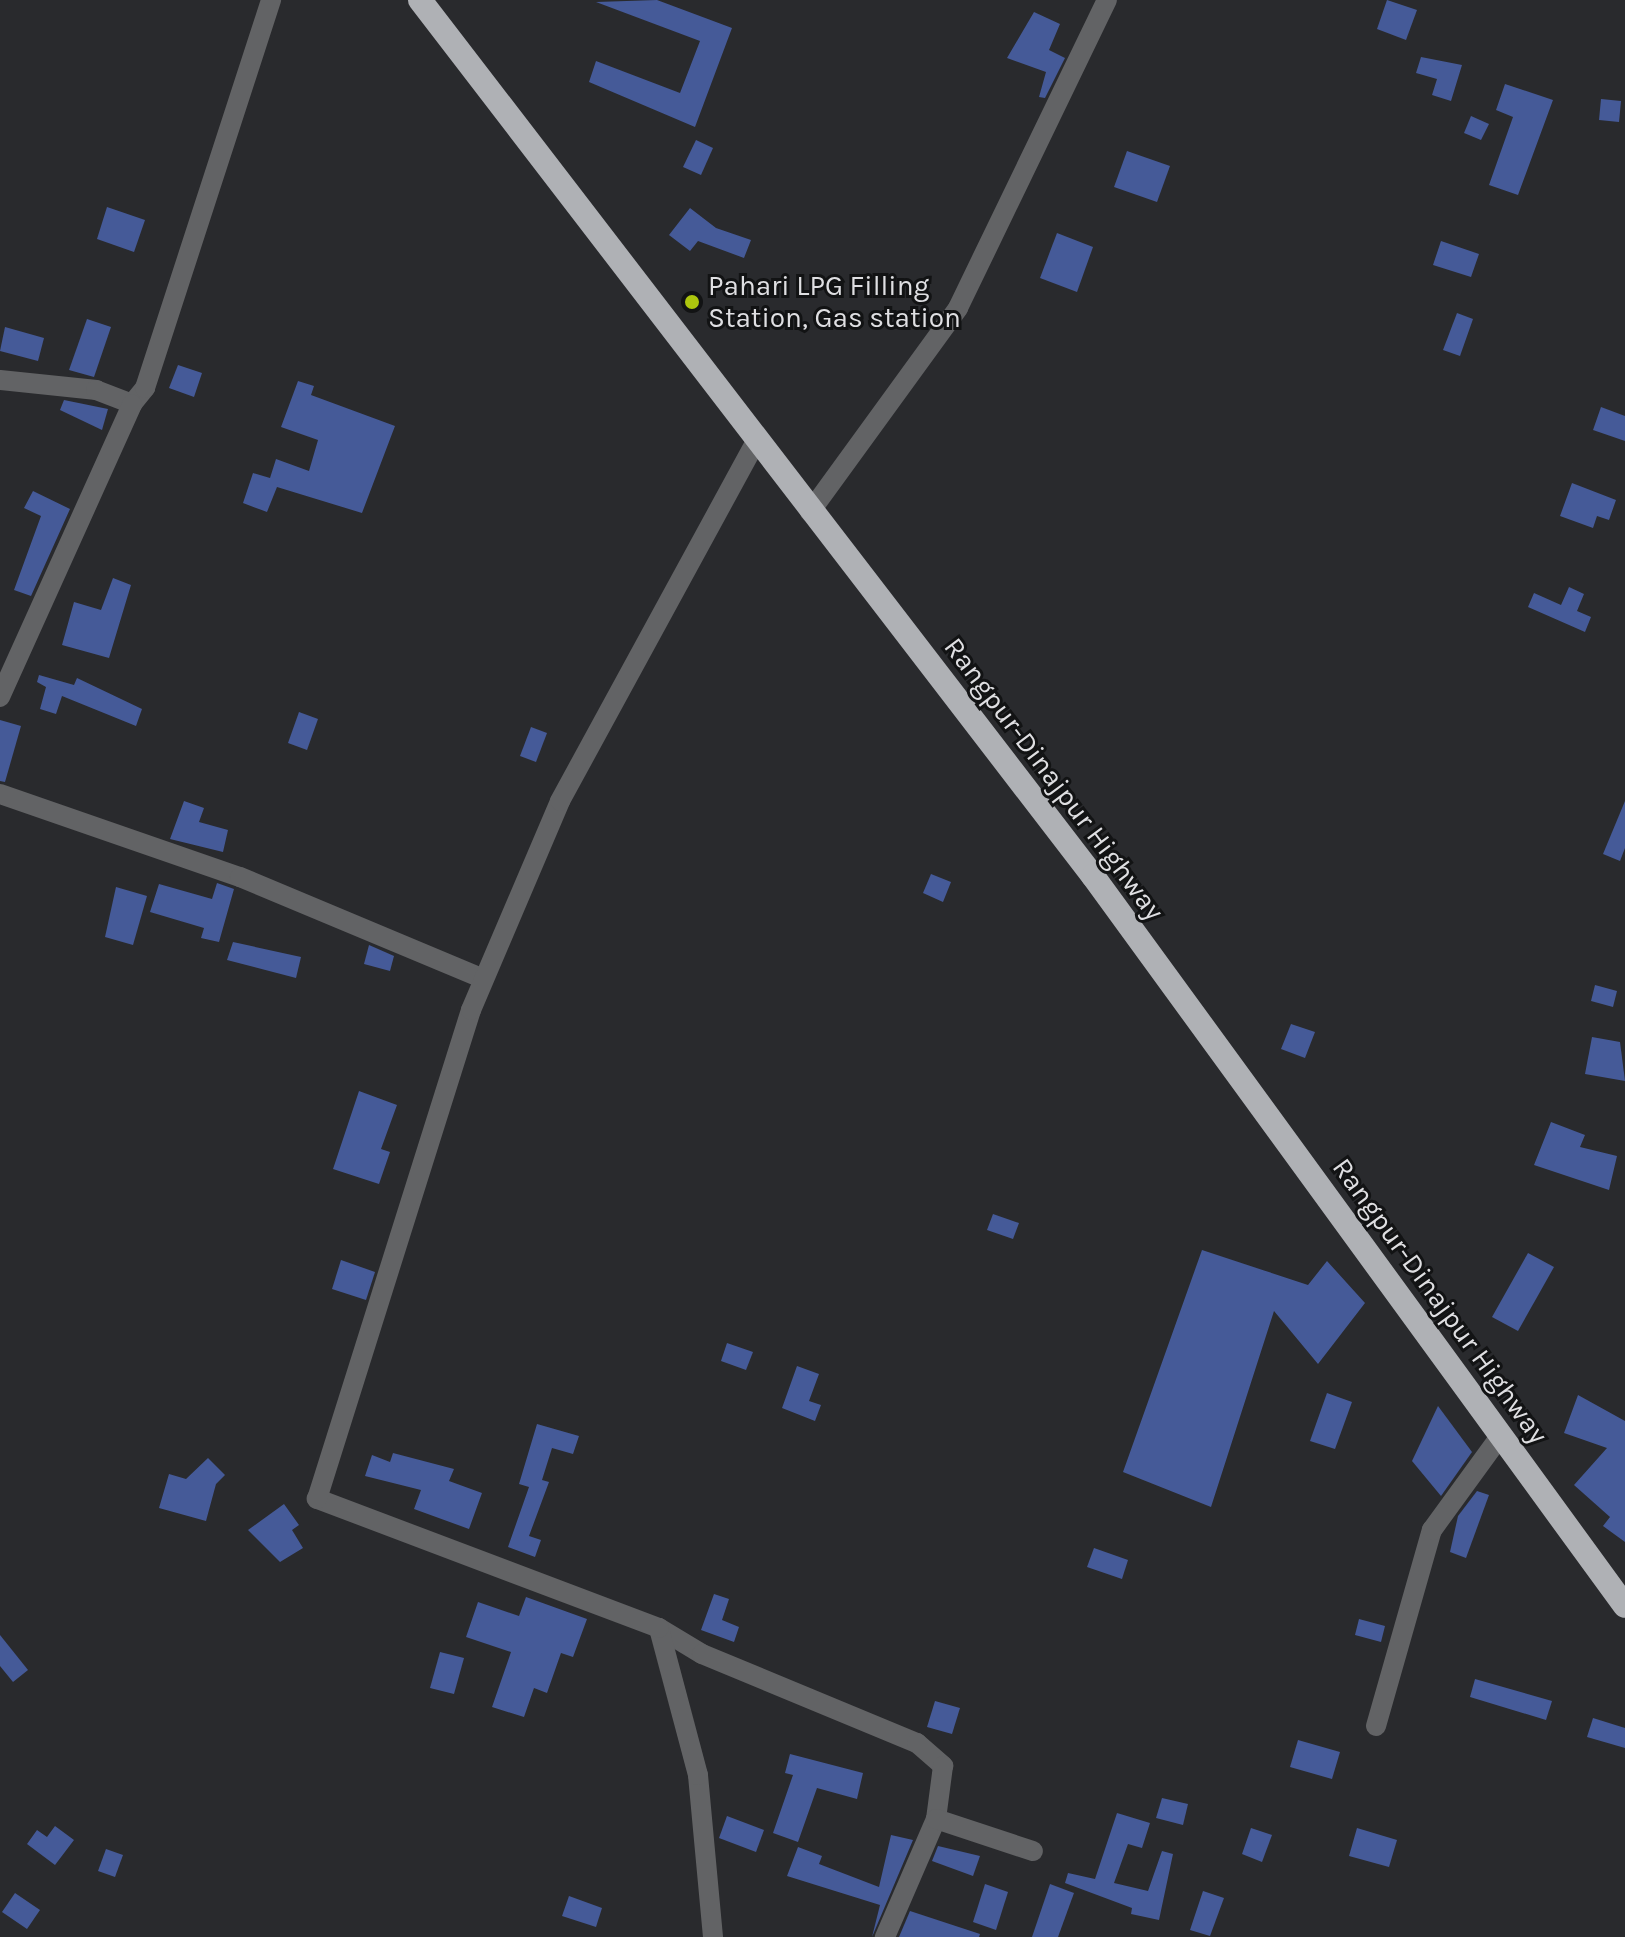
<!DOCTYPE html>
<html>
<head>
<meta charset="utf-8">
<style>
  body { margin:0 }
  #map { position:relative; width:1625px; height:1937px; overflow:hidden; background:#292a2d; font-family:Karla,sans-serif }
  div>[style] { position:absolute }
  .building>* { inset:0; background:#455a98 }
  .street>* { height:20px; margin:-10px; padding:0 10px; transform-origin:10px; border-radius:10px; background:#626365 }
  .highway>* { height:24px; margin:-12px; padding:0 12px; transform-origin:12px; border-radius:12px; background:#afb1b5 }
  .dots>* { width:22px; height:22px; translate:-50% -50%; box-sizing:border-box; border:4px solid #121314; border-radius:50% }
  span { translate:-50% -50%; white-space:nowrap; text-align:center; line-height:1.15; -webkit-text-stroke:6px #121314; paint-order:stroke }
  .poi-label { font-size:28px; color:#dfdfe2 }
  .left { translate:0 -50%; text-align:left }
  .street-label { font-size:28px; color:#dfdfe2 }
</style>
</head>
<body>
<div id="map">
  <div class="building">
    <div style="clip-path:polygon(657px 0,732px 28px,695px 127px,589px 82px,596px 61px,680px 93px,700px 41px,596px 2px)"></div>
    <div style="clip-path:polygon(1387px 0,1417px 10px,1406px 40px,1377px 29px)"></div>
    <div style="clip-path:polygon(1034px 12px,1060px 24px,1049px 50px,1065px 58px,1045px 98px,1039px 97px,1046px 72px,1007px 58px)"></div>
    <div style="clip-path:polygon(1421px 57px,1462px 65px,1451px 101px,1432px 95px,1437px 79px,1416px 73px)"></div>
    <div style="clip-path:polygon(1505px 84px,1553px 100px,1518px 195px,1489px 185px,1513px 117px,1496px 110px)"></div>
    <div style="clip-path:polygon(1601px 99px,1621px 101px,1619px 122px,1599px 120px)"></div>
    <div style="clip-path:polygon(1471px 116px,1489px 124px,1481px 140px,1464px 133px)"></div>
    <div style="clip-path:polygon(696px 140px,713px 148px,701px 175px,683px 167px)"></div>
    <div style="clip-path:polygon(1127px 151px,1170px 166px,1157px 202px,1114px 187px)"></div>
    <div style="clip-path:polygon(107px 207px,145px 220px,134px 252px,97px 239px)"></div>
    <div style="clip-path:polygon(690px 208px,716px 228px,751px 240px,744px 258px,698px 241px,690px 251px,669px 235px)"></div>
    <div style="clip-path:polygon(1057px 233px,1093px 247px,1077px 292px,1040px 278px)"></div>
    <div style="clip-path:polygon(1441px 241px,1479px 254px,1471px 277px,1433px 265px)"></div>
    <div style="clip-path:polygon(1457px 313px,1473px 319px,1460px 356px,1443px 350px)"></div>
    <div style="clip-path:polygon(87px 319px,111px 327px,94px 377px,69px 370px)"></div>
    <div style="clip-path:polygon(5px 327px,44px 338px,38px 361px,0 351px)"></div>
    <div style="clip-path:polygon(178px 365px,202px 373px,194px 397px,169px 388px)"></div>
    <div style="clip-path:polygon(298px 381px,314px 386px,311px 395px,395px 426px,362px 513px,277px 487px,267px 512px,243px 503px,253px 473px,270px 478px,276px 459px,309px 471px,318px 440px,281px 427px)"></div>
    <div style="clip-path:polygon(64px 400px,108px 409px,102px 430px,60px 410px)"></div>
    <div style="clip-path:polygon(1601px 407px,1625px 416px,1625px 441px,1593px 430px)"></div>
    <div style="clip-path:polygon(1572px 483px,1616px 500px,1609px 520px,1597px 516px,1593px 528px,1560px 516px)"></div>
    <div style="clip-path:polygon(33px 491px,70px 509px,31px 596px,14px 590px,41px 516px,24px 508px)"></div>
    <div style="clip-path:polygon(113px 578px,131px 585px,109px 658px,62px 645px,74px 602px,101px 610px)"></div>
    <div style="clip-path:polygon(1569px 587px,1584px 594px,1577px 611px,1591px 617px,1585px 632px,1528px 607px,1534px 593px,1561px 605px)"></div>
    <div style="clip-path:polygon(39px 675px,74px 685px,77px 678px,142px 709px,136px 726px,62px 696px,56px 714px,40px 709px,46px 687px,37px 682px)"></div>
    <div style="clip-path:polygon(299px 712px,318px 719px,307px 750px,288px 743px)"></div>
    <div style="clip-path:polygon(0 720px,21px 726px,5px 782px,0 781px)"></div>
    <div style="clip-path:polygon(531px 727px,547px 733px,536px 762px,520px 756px)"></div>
    <div style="clip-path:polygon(184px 801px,204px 808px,199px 822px,228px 830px,223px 852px,170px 839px)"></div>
    <div style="clip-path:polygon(1625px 801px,1625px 848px,1620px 861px,1603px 854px)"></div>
    <div style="clip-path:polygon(931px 874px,951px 882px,943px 902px,923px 893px)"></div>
    <div style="clip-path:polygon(217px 883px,234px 889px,219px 942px,201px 938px,204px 928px,150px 912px,159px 884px,212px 899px)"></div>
    <div style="clip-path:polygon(116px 887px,147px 896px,133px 945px,105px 937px)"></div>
    <div style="clip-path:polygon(233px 942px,301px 957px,296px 978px,227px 960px)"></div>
    <div style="clip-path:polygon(369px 945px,394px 956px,390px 971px,364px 964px)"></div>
    <div style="clip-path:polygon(1595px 985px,1617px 991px,1613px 1007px,1591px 1001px)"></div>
    <div style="clip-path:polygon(1291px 1024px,1315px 1032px,1305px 1058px,1281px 1049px)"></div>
    <div style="clip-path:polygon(1592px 1037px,1620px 1042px,1625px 1081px,1585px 1074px)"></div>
    <div style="clip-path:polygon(359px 1091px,397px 1105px,381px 1149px,390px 1152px,379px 1184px,333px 1169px)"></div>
    <div style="clip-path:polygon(1551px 1122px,1585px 1135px,1580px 1147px,1617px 1156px,1609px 1190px,1534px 1165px)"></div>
    <div style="clip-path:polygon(993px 1214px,1019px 1223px,1013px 1239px,987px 1230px)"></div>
    <div style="clip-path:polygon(1202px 1250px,1308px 1285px,1327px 1261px,1365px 1303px,1318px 1364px,1274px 1311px,1211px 1507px,1123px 1472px)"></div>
    <div style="clip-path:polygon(1528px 1253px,1554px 1267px,1518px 1331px,1492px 1317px)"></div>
    <div style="clip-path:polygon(341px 1260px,375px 1272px,366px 1300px,332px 1289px)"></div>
    <div style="clip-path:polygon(727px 1343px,753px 1352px,746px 1370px,721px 1361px)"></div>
    <div style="clip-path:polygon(797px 1366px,819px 1374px,809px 1401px,821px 1405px,815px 1421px,782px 1408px)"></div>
    <div style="clip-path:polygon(1327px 1393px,1352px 1402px,1335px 1449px,1310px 1441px)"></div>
    <div style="clip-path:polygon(1578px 1395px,1625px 1421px,1625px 1542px,1603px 1526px,1610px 1517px,1574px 1485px,1607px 1448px,1564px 1433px)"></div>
    <div style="clip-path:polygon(1438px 1406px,1472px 1452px,1441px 1496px,1412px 1461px)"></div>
    <div style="clip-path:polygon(537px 1424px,579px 1436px,573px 1454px,552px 1448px,542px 1480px,549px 1482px,529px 1536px,541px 1540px,535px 1557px,508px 1547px,529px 1487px,519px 1484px)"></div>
    <div style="clip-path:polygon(393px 1453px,454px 1469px,449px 1481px,482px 1493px,469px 1529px,414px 1509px,421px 1490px,365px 1476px,372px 1455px,390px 1462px)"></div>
    <div style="clip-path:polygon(208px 1458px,225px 1475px,216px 1484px,206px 1521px,159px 1508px,169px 1474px,186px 1479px)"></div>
    <div style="clip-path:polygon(1477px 1491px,1489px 1495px,1466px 1558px,1450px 1552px,1458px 1516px)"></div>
    <div style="clip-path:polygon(284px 1504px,299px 1525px,292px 1530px,303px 1548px,280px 1562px,248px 1530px)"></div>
    <div style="clip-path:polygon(1094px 1548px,1128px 1560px,1122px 1579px,1087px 1567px)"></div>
    <div style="clip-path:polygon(714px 1594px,729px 1599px,722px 1620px,739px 1627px,734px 1642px,701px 1630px)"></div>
    <div style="clip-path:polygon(526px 1597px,587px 1619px,573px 1657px,561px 1653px,547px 1693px,534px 1688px,524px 1717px,492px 1707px,511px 1652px,466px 1637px,478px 1602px,519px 1616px)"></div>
    <div style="clip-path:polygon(1359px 1619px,1385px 1626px,1381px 1642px,1355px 1635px)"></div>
    <div style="clip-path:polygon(0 1635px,28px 1670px,13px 1682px,0 1666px)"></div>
    <div style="clip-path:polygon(440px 1652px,464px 1658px,454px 1694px,430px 1688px)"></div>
    <div style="clip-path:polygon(1475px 1679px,1552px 1701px,1546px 1720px,1470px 1697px)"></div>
    <div style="clip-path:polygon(935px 1701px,960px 1708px,952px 1734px,927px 1727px)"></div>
    <div style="clip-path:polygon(1593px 1718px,1625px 1728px,1625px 1748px,1587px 1737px)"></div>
    <div style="clip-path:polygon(1298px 1740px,1340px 1752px,1332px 1779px,1290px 1767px)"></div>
    <div style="clip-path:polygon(790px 1754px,863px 1773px,857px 1799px,817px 1788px,798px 1842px,773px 1833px,793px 1775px,785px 1773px)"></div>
    <div style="clip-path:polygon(1162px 1798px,1188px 1804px,1183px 1825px,1156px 1818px)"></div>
    <div style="clip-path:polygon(1117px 1813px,1150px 1823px,1142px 1848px,1128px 1844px,1114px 1883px,1148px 1891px,1162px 1851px,1173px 1854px,1159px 1920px,1131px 1914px,1132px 1908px,1065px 1883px,1068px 1873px,1095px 1879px)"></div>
    <div style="clip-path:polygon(727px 1816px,764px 1830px,756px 1852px,719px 1838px)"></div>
    <div style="clip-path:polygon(55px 1826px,74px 1840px,55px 1865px,27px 1844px,37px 1830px,47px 1837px)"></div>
    <div style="clip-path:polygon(1251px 1828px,1272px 1835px,1262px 1862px,1242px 1854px)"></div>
    <div style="clip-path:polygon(1357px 1828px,1397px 1840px,1389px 1867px,1349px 1856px)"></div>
    <div style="clip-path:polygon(891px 1835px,913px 1840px,872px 1937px,880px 1905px,787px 1876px,798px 1847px,822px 1856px,819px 1864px,879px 1887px)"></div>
    <div style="clip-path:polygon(938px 1846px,980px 1856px,973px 1876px,932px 1861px)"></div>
    <div style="clip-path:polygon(106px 1849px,123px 1855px,115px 1877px,98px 1871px)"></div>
    <div style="clip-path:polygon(985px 1884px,1008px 1892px,996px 1930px,973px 1922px)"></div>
    <div style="clip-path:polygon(1050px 1884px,1074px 1893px,1058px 1937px,1032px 1937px)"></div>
    <div style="clip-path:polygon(1203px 1891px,1224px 1898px,1210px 1936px,1190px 1930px)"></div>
    <div style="clip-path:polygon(15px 1893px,40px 1910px,27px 1929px,2px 1912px)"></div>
    <div style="clip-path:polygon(569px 1896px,602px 1908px,596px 1927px,562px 1916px)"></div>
    <div style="clip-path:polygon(910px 1911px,980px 1934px,979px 1937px,899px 1937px)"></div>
  </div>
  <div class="street">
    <div style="left:0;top:380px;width:97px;rotate:5.9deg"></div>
    <div style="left:96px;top:390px;width:39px;rotate:21deg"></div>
    <div style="left:132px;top:404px;width:21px;rotate:-51deg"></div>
    <div style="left:145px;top:388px;width:408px;rotate:-72deg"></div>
    <div style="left:810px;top:512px;width:252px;rotate:-54deg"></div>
    <div style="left:958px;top:308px;width:342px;rotate:-64.2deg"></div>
    <div style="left:0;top:697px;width:321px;rotate:-65.7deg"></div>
    <div style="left:0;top:794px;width:254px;rotate:19.1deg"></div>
    <div style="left:240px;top:877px;width:264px;rotate:22.7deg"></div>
    <div style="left:659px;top:1628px;width:50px;rotate:31.2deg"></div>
    <div style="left:702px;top:1654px;width:233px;rotate:22.5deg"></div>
    <div style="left:917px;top:1743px;width:35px;rotate:41deg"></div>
    <div style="left:943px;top:1766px;width:53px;rotate:97.5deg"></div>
    <div style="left:936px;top:1819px;width:129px;rotate:113.4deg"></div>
    <div style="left:1376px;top:1726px;width:204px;rotate:-74.1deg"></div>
    <div style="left:1432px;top:1530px;width:117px;rotate:-54deg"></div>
    <div style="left:936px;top:1819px;width:102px;rotate:18.3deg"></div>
    <div style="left:713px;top:1937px;width:163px;rotate:-95.3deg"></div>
    <div style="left:698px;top:1775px;width:152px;rotate:-104.9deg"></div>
    <div style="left:659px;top:1628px;width:366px;rotate:-159.3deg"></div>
    <div style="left:317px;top:1499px;width:513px;rotate:-72.52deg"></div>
    <div style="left:471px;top:1010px;width:227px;rotate:-66.9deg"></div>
    <div style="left:560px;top:801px;width:409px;rotate:-61.4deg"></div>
  </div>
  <div class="highway">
    <div style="left:420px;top:0;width:1105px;rotate:52.47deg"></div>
    <div style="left:1093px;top:876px;width:903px;rotate:53.92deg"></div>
  </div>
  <div class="dots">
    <div style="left:692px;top:302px;background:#adc60e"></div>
  </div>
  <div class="poi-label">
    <span class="left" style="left:708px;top:302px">Pahari LPG Filling<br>Station, Gas station</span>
  </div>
  <div class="street-label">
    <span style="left:1054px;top:779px;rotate:53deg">Rangpur-Dinajpur Highway</span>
    <span style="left:1440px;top:1301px;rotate:54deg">Rangpur-Dinajpur Highway</span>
  </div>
</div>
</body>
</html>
